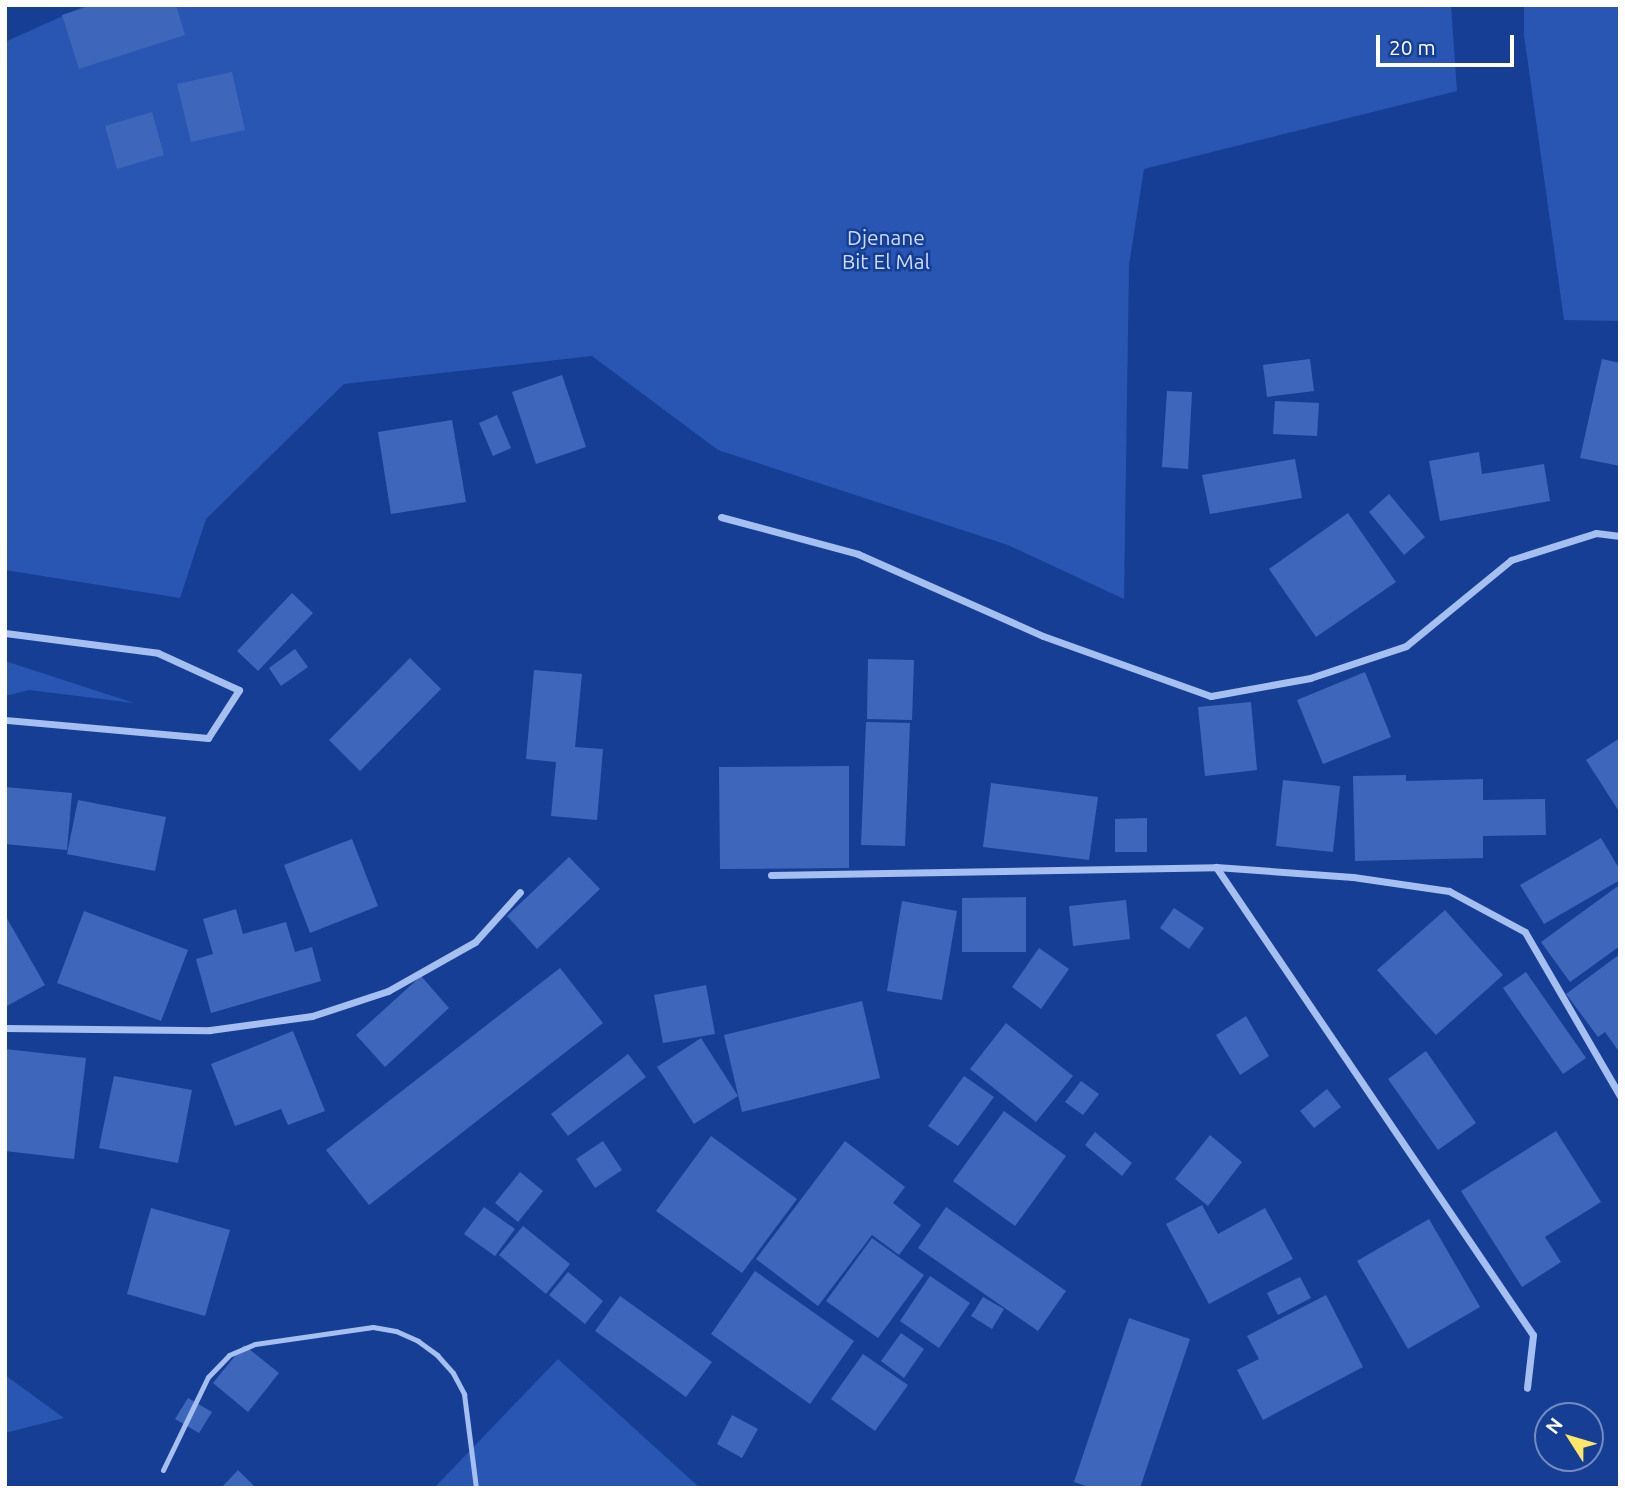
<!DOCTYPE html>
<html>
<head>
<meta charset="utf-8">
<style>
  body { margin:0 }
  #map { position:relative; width:1625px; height:1493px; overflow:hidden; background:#163e94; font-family:Ubuntu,sans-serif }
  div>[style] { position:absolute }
  .green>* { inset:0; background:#2956b3 }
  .building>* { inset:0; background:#3e67bc }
  .service>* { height:5px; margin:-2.5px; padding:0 2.5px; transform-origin:2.5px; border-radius:2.5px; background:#a6bff1 }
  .minor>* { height:7px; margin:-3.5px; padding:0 3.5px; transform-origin:3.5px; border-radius:3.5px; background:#a6bff1 }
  span { translate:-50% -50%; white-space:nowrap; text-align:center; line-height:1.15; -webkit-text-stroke:5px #163e94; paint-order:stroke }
  .park-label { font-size:21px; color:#ceddfc }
  .frame { position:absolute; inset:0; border:7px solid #fff; pointer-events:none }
  .north { position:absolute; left:1534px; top:1402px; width:70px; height:70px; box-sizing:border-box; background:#163e94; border:2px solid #738bbf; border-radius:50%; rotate:307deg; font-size:19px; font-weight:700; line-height:28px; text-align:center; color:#fff }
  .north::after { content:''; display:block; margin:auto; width:24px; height:32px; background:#ffe666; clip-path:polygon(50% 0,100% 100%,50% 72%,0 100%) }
  .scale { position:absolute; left:1376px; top:35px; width:138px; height:32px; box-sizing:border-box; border:4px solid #fff; border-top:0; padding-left:9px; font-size:21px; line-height:24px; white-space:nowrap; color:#fff; -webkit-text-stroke:5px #163e94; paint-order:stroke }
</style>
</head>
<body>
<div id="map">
  <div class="green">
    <div style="clip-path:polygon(87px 5px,1451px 5px,1457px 91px,1144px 169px,1129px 265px,1124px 599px,1008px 545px,718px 450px,592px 356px,344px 384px,206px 519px,180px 598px,5px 570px,5px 42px)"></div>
    <div style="clip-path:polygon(1524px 5px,1620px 5px,1620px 321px,1564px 320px,1524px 35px)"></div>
    <div style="clip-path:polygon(5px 661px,134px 703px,29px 690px,5px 696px)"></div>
    <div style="clip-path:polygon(558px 1359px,700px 1488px,434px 1488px)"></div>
    <div style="clip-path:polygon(5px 1375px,64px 1418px,5px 1433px)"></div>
  </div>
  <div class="building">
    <div style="clip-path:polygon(93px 5px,176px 5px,185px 35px,79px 69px,62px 15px)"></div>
    <div style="clip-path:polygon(232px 72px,245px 130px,191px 142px,177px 84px)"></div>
    <div style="clip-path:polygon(152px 112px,164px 155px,117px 169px,105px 126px)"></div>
    <div style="clip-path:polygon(1310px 359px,1314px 391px,1267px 397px,1263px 365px)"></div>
    <div style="clip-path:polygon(1602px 359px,1620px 363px,1620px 466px,1580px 458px)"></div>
    <div style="clip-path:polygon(562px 375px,586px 447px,536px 464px,512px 392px)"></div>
    <div style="clip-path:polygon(1167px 391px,1192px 392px,1188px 469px,1162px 467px)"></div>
    <div style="clip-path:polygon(1275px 401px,1319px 403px,1317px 436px,1273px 434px)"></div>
    <div style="clip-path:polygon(497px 415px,511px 448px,493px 456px,479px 423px)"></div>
    <div style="clip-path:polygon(452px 420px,466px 502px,391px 514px,378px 432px)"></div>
    <div style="clip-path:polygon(1479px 452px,1482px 474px,1544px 464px,1550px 501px,1440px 521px,1429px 461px)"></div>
    <div style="clip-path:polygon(1295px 459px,1302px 498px,1210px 514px,1202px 475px)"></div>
    <div style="clip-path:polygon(1389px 494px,1425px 537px,1404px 555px,1369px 512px)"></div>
    <div style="clip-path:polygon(1348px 513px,1396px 582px,1316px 637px,1269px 569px)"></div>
    <div style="clip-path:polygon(292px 593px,313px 613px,258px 671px,237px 651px)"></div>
    <div style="clip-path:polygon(295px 649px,308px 667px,281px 686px,269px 668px)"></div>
    <div style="clip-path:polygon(410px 658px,441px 689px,360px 771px,329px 740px)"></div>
    <div style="clip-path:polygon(868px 659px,914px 660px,912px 720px,867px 719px)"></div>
    <div style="clip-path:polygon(534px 670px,582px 674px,575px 747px,603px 749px,597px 820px,551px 816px,556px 762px,526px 759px)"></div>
    <div style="clip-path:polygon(1365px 672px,1391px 737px,1323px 764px,1297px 700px)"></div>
    <div style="clip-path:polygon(1251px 702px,1257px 770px,1205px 776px,1198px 707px)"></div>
    <div style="clip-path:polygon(866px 722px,910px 723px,905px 846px,861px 845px)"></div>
    <div style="clip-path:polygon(1620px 738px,1620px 813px,1586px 760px)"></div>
    <div style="clip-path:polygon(849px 766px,849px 868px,720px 869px,719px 767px)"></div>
    <div style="clip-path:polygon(1406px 775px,1406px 781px,1483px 779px,1483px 800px,1545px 799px,1546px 835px,1483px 836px,1483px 858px,1355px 861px,1353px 776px)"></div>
    <div style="clip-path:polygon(1283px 780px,1340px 786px,1333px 852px,1276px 846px)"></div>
    <div style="clip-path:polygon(991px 783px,1098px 797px,1089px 860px,983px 847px)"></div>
    <div style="clip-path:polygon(5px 787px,72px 793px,67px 850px,5px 844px)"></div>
    <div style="clip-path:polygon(78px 800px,166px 817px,155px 871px,67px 854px)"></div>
    <div style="clip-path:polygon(1147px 818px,1147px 852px,1115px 852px,1115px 819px)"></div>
    <div style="clip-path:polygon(1601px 838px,1620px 870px,1620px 880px,1544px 924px,1520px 885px)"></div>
    <div style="clip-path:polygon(352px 839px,378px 906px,310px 933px,284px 865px)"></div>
    <div style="clip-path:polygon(569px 857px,600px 889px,537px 949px,507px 916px)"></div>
    <div style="clip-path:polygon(1618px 886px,1620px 946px,1570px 982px,1541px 942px)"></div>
    <div style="clip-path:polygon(1026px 897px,1026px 952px,962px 952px,962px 898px)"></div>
    <div style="clip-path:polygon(1126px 900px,1130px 939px,1073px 946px,1069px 906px)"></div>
    <div style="clip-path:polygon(902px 901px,957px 911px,942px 1000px,887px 991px)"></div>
    <div style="clip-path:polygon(1174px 908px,1204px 928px,1189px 949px,1160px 928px)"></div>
    <div style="clip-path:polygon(236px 909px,243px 934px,286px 922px,295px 952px,312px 947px,321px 981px,211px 1013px,196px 959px,213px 954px,203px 919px)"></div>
    <div style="clip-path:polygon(1445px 910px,1503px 975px,1436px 1035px,1377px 970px)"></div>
    <div style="clip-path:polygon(84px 911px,188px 950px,161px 1021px,57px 983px)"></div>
    <div style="clip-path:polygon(5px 915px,45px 985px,5px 1007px)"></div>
    <div style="clip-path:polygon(1039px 948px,1069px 969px,1041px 1009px,1012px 987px)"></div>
    <div style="clip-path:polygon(1620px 954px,1620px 1053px,1605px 1032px,1598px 1037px,1566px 994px)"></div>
    <div style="clip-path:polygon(560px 968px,603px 1023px,369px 1205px,326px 1150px)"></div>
    <div style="clip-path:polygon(1526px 972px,1586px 1058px,1563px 1074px,1503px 988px)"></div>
    <div style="clip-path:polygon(421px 976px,449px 1008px,385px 1067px,356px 1035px)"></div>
    <div style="clip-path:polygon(706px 985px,715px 1034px,663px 1043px,654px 995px)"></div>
    <div style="clip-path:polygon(862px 1001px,880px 1078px,742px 1112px,724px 1035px)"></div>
    <div style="clip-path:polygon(1246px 1016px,1269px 1056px,1240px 1075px,1216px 1035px)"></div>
    <div style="clip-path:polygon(1006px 1023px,1073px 1076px,1036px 1122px,970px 1069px)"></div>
    <div style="clip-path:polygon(293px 1031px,325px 1111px,288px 1125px,281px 1109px,235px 1126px,211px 1064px)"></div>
    <div style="clip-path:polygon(701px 1038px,738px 1096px,694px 1124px,657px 1067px)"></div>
    <div style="clip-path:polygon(5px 1049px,86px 1058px,74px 1159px,5px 1151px)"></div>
    <div style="clip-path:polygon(1426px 1051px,1476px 1123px,1438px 1150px,1388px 1079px)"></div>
    <div style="clip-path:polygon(628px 1054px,646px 1077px,568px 1136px,551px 1114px)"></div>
    <div style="clip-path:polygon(114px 1076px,192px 1090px,178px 1163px,99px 1148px)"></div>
    <div style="clip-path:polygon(964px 1076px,994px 1097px,958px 1146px,928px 1126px)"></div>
    <div style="clip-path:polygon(1081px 1081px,1099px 1094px,1083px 1115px,1065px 1102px)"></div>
    <div style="clip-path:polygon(1327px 1089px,1341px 1107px,1314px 1128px,1300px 1111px)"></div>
    <div style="clip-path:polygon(1004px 1111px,1066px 1156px,1015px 1226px,953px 1181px)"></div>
    <div style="clip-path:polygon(1556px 1131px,1601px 1202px,1545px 1237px,1561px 1262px,1522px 1287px,1461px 1191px)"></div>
    <div style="clip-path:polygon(1095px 1132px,1132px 1163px,1122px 1176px,1085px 1145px)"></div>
    <div style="clip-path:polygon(1210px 1135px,1242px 1162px,1208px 1206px,1175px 1179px)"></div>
    <div style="clip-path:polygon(711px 1136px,797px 1199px,742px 1273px,656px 1211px)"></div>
    <div style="clip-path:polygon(603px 1141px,622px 1170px,595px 1188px,576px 1159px)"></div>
    <div style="clip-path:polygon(845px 1141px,905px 1187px,893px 1203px,921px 1225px,899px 1255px,872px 1235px,818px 1306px,756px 1259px)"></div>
    <div style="clip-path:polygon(520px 1172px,543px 1191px,518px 1222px,495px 1203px)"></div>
    <div style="clip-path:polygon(1202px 1205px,1218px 1234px,1265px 1208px,1293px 1259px,1209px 1304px,1166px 1224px)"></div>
    <div style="clip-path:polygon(484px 1207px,515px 1229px,495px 1256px,464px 1234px)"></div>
    <div style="clip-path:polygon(946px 1207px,1066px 1291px,1038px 1331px,918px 1248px)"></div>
    <div style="clip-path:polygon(151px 1208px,230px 1230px,205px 1316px,127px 1294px)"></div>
    <div style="clip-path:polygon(1429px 1219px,1480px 1307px,1408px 1349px,1357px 1261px)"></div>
    <div style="clip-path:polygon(523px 1226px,570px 1264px,546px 1294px,499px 1255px)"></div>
    <div style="clip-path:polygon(872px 1238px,924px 1275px,878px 1338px,826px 1301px)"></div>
    <div style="clip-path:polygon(755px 1271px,854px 1341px,810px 1404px,711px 1334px)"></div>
    <div style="clip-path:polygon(568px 1272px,603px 1301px,585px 1324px,549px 1295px)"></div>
    <div style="clip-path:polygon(930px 1276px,970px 1303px,939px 1348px,900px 1321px)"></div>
    <div style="clip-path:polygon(1300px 1277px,1311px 1298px,1278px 1315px,1267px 1293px)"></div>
    <div style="clip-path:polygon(1326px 1295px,1363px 1367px,1263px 1420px,1237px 1370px,1259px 1359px,1247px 1336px)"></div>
    <div style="clip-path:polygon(620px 1296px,712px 1362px,686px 1397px,595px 1331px)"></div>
    <div style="clip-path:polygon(983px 1297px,1004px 1309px,992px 1329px,971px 1316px)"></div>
    <div style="clip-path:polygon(1129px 1318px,1190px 1339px,1140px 1488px,1092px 1488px,1074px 1482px)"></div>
    <div style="clip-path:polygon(901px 1333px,924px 1349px,904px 1378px,881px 1361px)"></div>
    <div style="clip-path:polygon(244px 1345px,279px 1373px,248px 1412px,213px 1383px)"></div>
    <div style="clip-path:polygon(863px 1354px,908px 1385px,875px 1431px,831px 1399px)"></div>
    <div style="clip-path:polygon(188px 1398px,212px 1412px,199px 1433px,175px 1419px)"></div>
    <div style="clip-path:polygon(732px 1415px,758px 1429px,742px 1458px,717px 1444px)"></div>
    <div style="clip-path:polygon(238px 1470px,256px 1488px,221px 1488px)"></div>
  </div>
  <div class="service">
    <div style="left:163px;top:1470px;width:103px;rotate:-64.2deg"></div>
    <div style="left:208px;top:1377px;width:30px;rotate:-46deg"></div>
    <div style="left:229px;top:1355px;width:28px;rotate:-23deg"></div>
    <div style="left:255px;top:1344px;width:119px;rotate:-8.2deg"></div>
    <div style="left:373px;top:1327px;width:23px;rotate:10deg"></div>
    <div style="left:396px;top:1331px;width:24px;rotate:24deg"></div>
    <div style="left:418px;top:1341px;width:24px;rotate:36deg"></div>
    <div style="left:437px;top:1355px;width:24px;rotate:48deg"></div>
    <div style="left:453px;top:1373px;width:24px;rotate:62deg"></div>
    <div style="left:464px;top:1394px;width:95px;rotate:82.7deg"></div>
  </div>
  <div class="minor">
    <div style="left:721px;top:517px;width:142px;rotate:15.1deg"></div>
    <div style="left:858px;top:554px;width:202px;rotate:23.9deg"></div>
    <div style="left:1043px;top:636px;width:178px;rotate:19.7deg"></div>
    <div style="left:1211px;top:696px;width:101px;rotate:-10.3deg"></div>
    <div style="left:1310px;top:678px;width:101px;rotate:-18.4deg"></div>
    <div style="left:1406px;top:646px;width:136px;rotate:-39.3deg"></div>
    <div style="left:1511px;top:560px;width:89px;rotate:-17.6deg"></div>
    <div style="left:1596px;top:533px;width:24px;rotate:7deg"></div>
    <div style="left:5px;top:633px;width:154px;rotate:7.4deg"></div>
    <div style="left:158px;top:653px;width:89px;rotate:24.6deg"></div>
    <div style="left:239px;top:690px;width:57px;rotate:122.9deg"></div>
    <div style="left:208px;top:738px;width:204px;rotate:-174.9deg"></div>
    <div style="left:1216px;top:867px;width:565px;rotate:55.89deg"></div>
    <div style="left:1533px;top:1335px;width:53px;rotate:96.5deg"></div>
    <div style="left:771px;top:875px;width:445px;rotate:-1deg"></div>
    <div style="left:1216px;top:867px;width:137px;rotate:4.2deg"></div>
    <div style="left:1353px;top:877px;width:97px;rotate:8.3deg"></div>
    <div style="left:1449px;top:891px;width:86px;rotate:28.3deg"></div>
    <div style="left:1525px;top:932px;width:190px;rotate:59.9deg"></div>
    <div style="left:5px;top:1028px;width:205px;rotate:0.6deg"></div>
    <div style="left:210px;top:1030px;width:103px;rotate:-7.8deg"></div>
    <div style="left:312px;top:1016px;width:80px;rotate:-18.2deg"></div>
    <div style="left:388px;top:991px;width:100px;rotate:-29.4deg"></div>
    <div style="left:475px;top:942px;width:67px;rotate:-48deg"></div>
  </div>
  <div class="park-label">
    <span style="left:886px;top:249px">Djenane<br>Bit El Mal</span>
  </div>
  <div class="frame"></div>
  <div class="north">N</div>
  <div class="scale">20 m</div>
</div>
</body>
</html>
